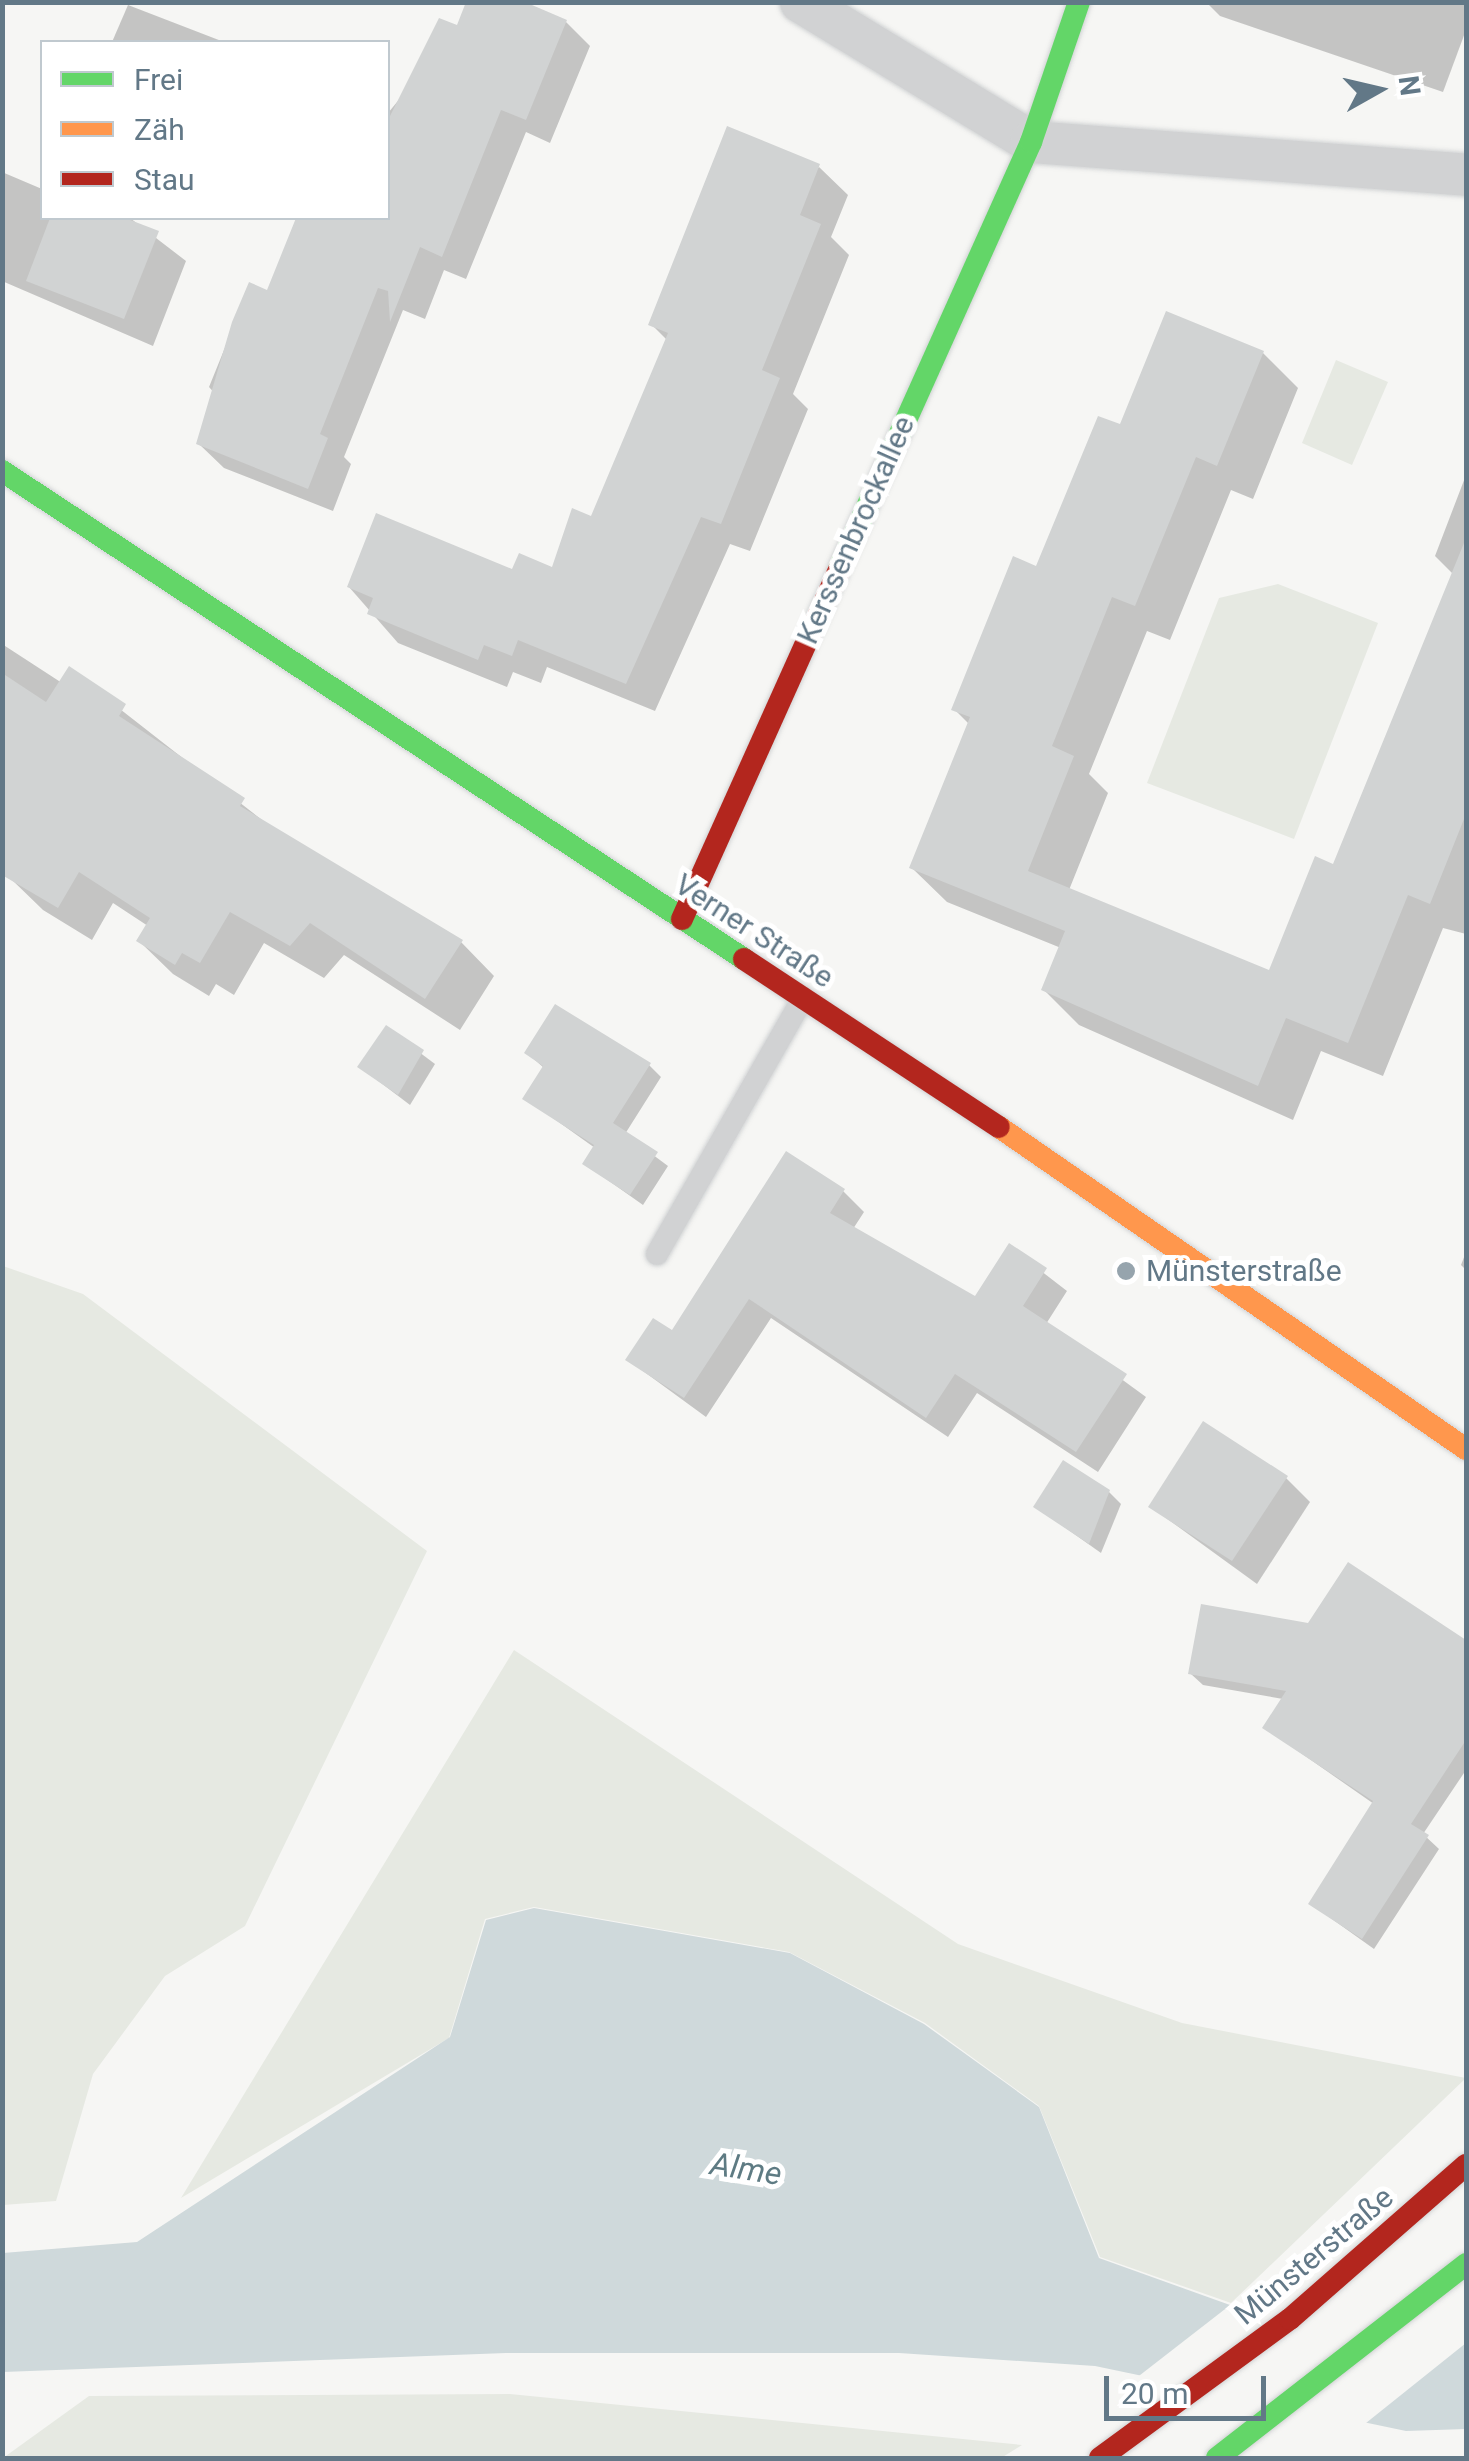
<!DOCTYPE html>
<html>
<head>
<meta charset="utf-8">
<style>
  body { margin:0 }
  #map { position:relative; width:1469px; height:2461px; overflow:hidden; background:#f6f6f4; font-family:Roboto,sans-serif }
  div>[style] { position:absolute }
  .green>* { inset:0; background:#e6e9e2 }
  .water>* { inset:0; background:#cfd9db }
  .pier>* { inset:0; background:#f6f6f4 }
  .shadow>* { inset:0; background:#0003 }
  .building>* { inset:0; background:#d1d3d3 }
  .roads { filter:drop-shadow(0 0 2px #d1d3d4) drop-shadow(0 0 2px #d1d3d4) }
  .lane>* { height:22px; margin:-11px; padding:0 11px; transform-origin:11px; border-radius:11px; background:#d1d2d3 }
  .street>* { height:42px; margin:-21px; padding:0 21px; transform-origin:21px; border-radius:21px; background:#d1d2d3 }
  .fast>* { height:22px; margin:-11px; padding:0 11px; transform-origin:11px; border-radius:11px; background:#63d668 }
  .slow>* { height:22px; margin:-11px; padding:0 11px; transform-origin:11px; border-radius:11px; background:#ff974d }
  .jam>* { height:22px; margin:-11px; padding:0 11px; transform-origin:11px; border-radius:11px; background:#b3261e }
  .dots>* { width:28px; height:28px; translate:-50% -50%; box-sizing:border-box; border:5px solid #fff; border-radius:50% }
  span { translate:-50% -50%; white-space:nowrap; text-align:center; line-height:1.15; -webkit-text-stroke:10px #fff; paint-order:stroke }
  .street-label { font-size:30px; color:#627887 }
  .poi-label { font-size:30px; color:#627887 }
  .left { translate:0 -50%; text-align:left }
  .water-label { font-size:32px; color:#5e7b83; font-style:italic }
  .frame { position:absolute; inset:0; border:5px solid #627887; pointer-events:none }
  .legend { position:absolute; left:40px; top:40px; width:350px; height:180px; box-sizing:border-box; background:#fff; border:2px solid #c0c9cf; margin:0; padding:12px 18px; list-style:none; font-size:30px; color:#627887 }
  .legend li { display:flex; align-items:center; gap:20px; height:50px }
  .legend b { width:50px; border:2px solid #c0c9cf }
  .north { position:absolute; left:1329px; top:40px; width:100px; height:100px; -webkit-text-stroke:8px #fff; paint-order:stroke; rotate:82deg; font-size:28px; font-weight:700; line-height:40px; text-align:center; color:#627887 }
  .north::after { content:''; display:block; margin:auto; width:35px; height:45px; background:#627887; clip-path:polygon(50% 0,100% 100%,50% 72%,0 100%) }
  .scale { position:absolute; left:1104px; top:2376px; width:162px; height:45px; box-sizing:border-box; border:5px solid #627887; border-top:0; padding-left:12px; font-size:30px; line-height:35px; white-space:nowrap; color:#627887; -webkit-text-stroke:8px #fff; paint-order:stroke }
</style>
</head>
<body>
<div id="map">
  <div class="green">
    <div style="clip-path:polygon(1336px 360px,1388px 382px,1352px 465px,1302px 443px)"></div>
    <div style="clip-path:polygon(1278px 584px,1378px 623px,1294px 839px,1147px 783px,1219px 598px)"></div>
    <div style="clip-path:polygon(3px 1266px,83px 1294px,427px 1551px,245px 1926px,165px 1976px,93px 2074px,56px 2201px,3px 2205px)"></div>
    <div style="clip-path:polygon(514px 1650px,958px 1944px,1182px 2023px,1466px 2078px,1231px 2303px,1100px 2257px,1039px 2106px,925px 2023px,789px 1952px,534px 1907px,485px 1919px,449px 2038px,181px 2198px)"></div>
    <div style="clip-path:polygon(510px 2394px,1022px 2445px,1001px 2458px,3px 2458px,89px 2396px)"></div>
  </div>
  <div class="water">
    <div style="clip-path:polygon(534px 1908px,790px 1953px,924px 2024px,1039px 2107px,1099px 2258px,1230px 2305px,1466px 2298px,1466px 2429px,1406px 2431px,1095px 2366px,899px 2353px,506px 2353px,3px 2372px,3px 2253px,137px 2242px,450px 2037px,486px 1920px)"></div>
  </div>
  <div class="pier">
    <div style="clip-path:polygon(1466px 2293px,1466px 2343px,1361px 2427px,1135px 2379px,1238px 2299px)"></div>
  </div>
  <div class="shadow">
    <div style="clip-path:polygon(1206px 2px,1466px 2px,1466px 30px,1443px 92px,1220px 16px)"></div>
    <div style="clip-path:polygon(128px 5px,224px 42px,112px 42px)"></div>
    <div style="clip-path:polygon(566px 22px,590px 46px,550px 143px,526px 132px,466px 279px,444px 270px,425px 319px,403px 310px,344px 457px,351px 464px,333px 511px,224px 468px,199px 444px,218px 397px,209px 387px,250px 286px,269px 293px,310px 253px,326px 218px,388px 218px,388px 113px,458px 28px)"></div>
    <div style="clip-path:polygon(819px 167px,848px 195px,831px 237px,849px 255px,793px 394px,808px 409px,750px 551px,730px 544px,655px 711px,547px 667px,541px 683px,513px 672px,507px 687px,398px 643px,349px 587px,553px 571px,592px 519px,668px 341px,651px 324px)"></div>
    <div style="clip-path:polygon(2px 172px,42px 189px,42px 218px,130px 218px,186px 261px,153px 346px,2px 281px)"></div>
    <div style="clip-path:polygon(1263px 353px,1298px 388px,1253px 499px,1231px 490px,1170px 640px,1147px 631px,1089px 774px,1108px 793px,1069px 890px,1271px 973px,1335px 867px,1453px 574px,1435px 556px,1466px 475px,1466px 934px,1443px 928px,1383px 1076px,1321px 1051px,1293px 1120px,1079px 1025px,1044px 990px,1061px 948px,947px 902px,912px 868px,970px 725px,954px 709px,1121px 428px)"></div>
    <div style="clip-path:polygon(2px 644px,62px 683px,70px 670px,271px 827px,461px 942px,494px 976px,460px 1030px,344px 955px,324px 978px,264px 943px,234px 995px,216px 984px,209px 996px,173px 974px,139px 941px,148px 926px,113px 903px,92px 940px,43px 910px,9px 877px)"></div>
    <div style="clip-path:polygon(387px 1028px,435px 1064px,410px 1105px,360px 1067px)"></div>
    <div style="clip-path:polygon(527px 1053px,649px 1065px,661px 1077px,625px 1134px,668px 1166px,643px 1205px,585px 1164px,595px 1148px,525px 1098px,544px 1068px)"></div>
    <div style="clip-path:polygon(843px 1191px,864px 1212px,853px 1229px,975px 1300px,1010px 1247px,1067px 1291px,1046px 1324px,1146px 1397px,1098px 1472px,977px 1393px,948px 1437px,771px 1318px,706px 1417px,628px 1360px,673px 1334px)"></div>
    <div style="clip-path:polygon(1466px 1252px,1466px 1270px,1461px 1265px)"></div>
    <div style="clip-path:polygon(1286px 1478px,1310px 1502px,1257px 1584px,1151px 1507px)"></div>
    <div style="clip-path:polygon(1109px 1492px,1121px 1504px,1101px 1553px,1036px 1507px)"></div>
    <div style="clip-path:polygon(1349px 1565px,1466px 1643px,1466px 1770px,1423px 1834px,1439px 1849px,1374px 1949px,1311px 1904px,1374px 1804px,1265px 1728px,1283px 1699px,1203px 1685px,1191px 1674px,1309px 1625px)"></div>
  </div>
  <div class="building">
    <div style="clip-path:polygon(466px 2px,525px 2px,567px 20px,526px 120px,501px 110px,442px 257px,420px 247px,390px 322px,388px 291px,378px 288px,320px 434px,328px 438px,308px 489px,196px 444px,232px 322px,249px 282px,267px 290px,296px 218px,388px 218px,388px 120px,439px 18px,457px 25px)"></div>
    <div style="clip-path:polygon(727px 126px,820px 164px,800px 215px,821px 224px,762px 370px,780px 378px,721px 524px,701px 517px,626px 684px,518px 640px,512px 656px,484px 645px,478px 660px,367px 614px,373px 598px,347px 587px,376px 513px,512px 569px,519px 553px,552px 567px,572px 508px,591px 516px,668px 333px,648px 325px)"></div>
    <div style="clip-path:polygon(50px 218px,125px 218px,159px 231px,124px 319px,26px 281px)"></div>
    <div style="clip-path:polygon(1166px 311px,1264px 351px,1217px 466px,1196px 457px,1135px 606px,1112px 597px,1052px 746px,1074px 756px,1028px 871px,1269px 970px,1315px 856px,1333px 864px,1466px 538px,1466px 814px,1430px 904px,1408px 895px,1348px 1043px,1286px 1018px,1258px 1086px,1041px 990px,1065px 931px,909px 868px,970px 717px,951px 710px,1013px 556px,1036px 566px,1098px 416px,1120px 424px)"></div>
    <div style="clip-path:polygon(69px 666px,126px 704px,119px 716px,245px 798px,240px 806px,463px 940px,425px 999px,310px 923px,290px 946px,230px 912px,200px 963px,182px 953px,175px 965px,136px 941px,150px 918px,79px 872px,58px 908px,2px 875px,2px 673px,46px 702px)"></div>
    <div style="clip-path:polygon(555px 1004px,651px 1063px,613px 1123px,658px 1152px,630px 1195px,582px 1164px,594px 1145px,522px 1099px,543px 1066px,524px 1053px)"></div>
    <div style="clip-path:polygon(386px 1025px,424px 1050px,398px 1095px,357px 1067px)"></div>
    <div style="clip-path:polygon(786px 1151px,845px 1189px,830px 1213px,975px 1296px,1009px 1243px,1047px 1268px,1023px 1306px,1127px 1374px,1076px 1452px,955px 1374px,926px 1418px,749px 1299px,684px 1398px,625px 1360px,653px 1318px,672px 1330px)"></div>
    <div style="clip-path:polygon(1203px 1421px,1288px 1476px,1232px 1561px,1148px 1507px)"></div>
    <div style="clip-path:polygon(1063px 1460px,1110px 1490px,1089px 1544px,1033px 1507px)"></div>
    <div style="clip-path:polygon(1348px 1562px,1466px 1640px,1466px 1740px,1411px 1824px,1429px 1835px,1362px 1939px,1308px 1904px,1373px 1801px,1262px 1728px,1286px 1691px,1188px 1674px,1201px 1604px,1308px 1623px)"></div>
  </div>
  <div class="roads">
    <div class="lane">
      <div style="left:657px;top:1254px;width:295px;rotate:-60.3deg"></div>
    </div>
    <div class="street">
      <div style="left:801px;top:2px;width:269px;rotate:31.3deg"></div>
      <div style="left:1031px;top:142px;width:436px;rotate:4.3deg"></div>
    </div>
    <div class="fast">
      <div style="left:2px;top:471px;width:888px;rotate:33.33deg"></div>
      <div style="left:840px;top:567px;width:466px;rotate:-65.8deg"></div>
      <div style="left:1031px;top:142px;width:148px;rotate:-71.1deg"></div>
      <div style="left:1217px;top:2458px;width:316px;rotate:-37.9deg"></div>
    </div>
    <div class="slow">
      <div style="left:999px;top:1127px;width:567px;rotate:34.59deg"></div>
    </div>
    <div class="jam">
      <div style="left:682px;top:919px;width:386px;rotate:-65.8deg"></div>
      <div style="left:744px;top:959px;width:305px;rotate:33.4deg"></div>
      <div style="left:1100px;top:2458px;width:235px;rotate:-36.2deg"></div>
      <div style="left:1290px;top:2319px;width:234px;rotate:-41.2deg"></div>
    </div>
  </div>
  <div class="dots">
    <div style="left:1126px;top:1271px;background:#96a4ad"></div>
  </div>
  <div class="street-label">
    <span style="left:856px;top:530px;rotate:-66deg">Kerssenbrockallee</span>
    <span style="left:754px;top:931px;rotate:33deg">Verner Straße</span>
    <span style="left:1314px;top:2256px;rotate:-40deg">Münsterstraße</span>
  </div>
  <div class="poi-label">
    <span class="left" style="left:1146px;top:1271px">Münsterstraße</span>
  </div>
  <div class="water-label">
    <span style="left:746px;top:2169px;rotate:9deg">Alme</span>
  </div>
  <div class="frame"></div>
  <ul class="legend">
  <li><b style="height:12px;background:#63d668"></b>Frei</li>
  <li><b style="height:12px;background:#ff974d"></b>Zäh</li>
  <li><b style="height:12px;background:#b3261e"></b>Stau</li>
  </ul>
  <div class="north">N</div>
  <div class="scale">20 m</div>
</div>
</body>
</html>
